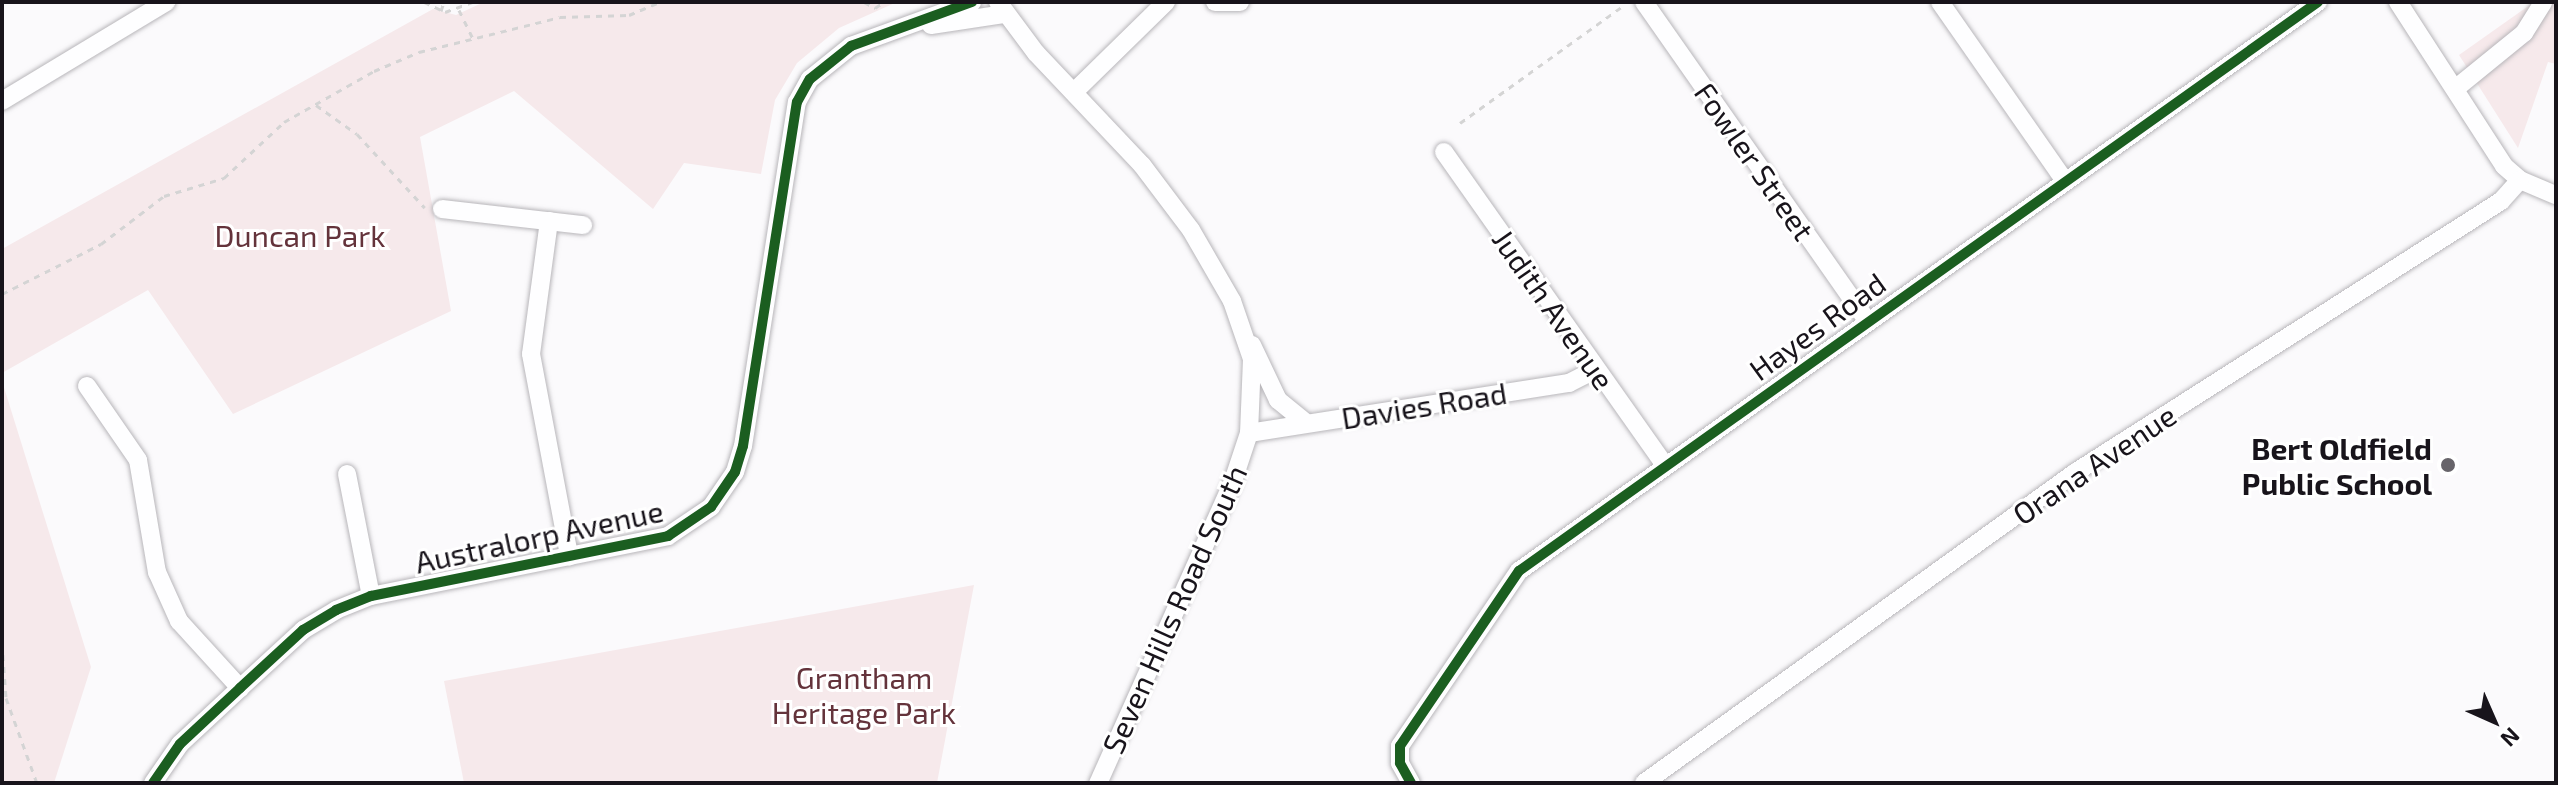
<!DOCTYPE html>
<html>
<head>
<meta charset="utf-8">
<style>
  body { margin:0 }
  #map { position:relative; width:2558px; height:785px; overflow:hidden; background:#fbfafc; font-family:"Exo 2",sans-serif }
  div>[style] { position:absolute }
  .green>* { inset:0; background:#f6e9eb }
  .path>* { height:3px; margin-top:-1.5px; transform-origin:0; background:repeating-linear-gradient(90deg,#d4d4d4 0 6px,transparent 0 12px) }
  .roads { filter:drop-shadow(0 0 2px #b8b6ba) drop-shadow(0 0 2px #b8b6ba) }
  .minor>* { height:18px; margin:-9px; padding:0 9px; transform-origin:9px; border-radius:9px; background:#fefeff }
  .cycleway>* { height:10px; margin:-5px; padding:0 5px; transform-origin:5px; border-radius:5px; background:#1b5e20 }
  .dots>* { width:22px; height:22px; translate:-50% -50%; box-sizing:border-box; border:4px solid #fff; border-radius:50% }
  span { translate:-50% -50%; white-space:nowrap; text-align:center; line-height:1.15; -webkit-text-stroke:6px #fff; paint-order:stroke }
  .street-label { font-size:30px; color:#18141b }
  .park-label { font-size:30px; color:#64333b }
  .poi-label { font-size:30px; color:#18141b; font-weight:700 }
  .right { translate:-100% -50%; text-align:right }
  .frame { position:absolute; inset:0; border:4px solid #18141b; pointer-events:none }
  .north { position:absolute; left:2454px; top:681px; width:80px; height:80px; -webkit-text-stroke:6px #fff; paint-order:stroke; rotate:135deg; font-size:22px; font-weight:700; line-height:32px; text-align:center; color:#18141b }
  .north::after { content:''; display:block; margin:auto; width:28px; height:36px; background:#18141b; clip-path:polygon(50% 0,100% 100%,50% 72%,0 100%) }
</style>
</head>
<body>
<div id="map">
  <div class="green">
    <div style="clip-path:polygon(484px 2px,897px 2px,839px 28px,797px 63px,775px 100px,761px 174px,684px 163px,653px 209px,514px 91px,420px 137px,451px 311px,233px 414px,148px 290px,2px 373px,2px 249px,433px 9px,456px 15px)"></div>
    <div style="clip-path:polygon(2534px 2px,2556px 2px,2556px 64px,2548px 62px,2518px 148px,2459px 55px)"></div>
    <div style="clip-path:polygon(2px 381px,91px 667px,54px 783px,2px 783px)"></div>
    <div style="clip-path:polygon(974px 585px,937px 783px,464px 783px,444px 681px)"></div>
  </div>
  <div class="path">
    <div style="left:424px;top:2px;width:23px;rotate:25deg"></div>
    <div style="left:445px;top:12px;width:29px;rotate:-20deg"></div>
    <div style="left:864px;top:2px;width:13px;rotate:29deg"></div>
    <div style="left:875px;top:8px;width:11px;rotate:-34deg"></div>
    <div style="left:459px;top:10px;width:32px;rotate:64deg"></div>
    <div style="left:441px;top:11px;width:9px;rotate:-72deg"></div>
    <div style="left:316px;top:105px;width:50px;rotate:35.3deg"></div>
    <div style="left:357px;top:134px;width:100px;rotate:47.4deg"></div>
    <div style="left:1460px;top:123px;width:202px;rotate:-35.7deg"></div>
    <div style="left:2px;top:294px;width:111px;rotate:-26.8deg"></div>
    <div style="left:101px;top:244px;width:79px;rotate:-37.3deg"></div>
    <div style="left:164px;top:196px;width:63px;rotate:-16.7deg"></div>
    <div style="left:224px;top:178px;width:82px;rotate:-43deg"></div>
    <div style="left:284px;top:122px;width:103px;rotate:-29.5deg"></div>
    <div style="left:374px;top:71px;width:49px;rotate:-22.9deg"></div>
    <div style="left:419px;top:52px;width:145px;rotate:-13.9deg"></div>
    <div style="left:560px;top:17px;width:69px;rotate:-1.7deg"></div>
    <div style="left:629px;top:15px;width:33px;rotate:-23deg"></div>
    <div style="left:2px;top:643px;width:55px;rotate:85.8deg"></div>
    <div style="left:6px;top:698px;width:90px;rotate:70deg"></div>
  </div>
  <div class="roads">
    <div class="minor">
      <div style="left:998px;top:2px;width:64px;rotate:53.3deg"></div>
      <div style="left:1036px;top:53px;width:154px;rotate:46.6deg"></div>
      <div style="left:1142px;top:165px;width:81px;rotate:53deg"></div>
      <div style="left:1191px;top:230px;width:82px;rotate:60deg"></div>
      <div style="left:1232px;top:301px;width:61px;rotate:71deg"></div>
      <div style="left:1252px;top:359px;width:74px;rotate:92.3deg"></div>
      <div style="left:1249px;top:433px;width:54px;rotate:108.4deg"></div>
      <div style="left:1232px;top:484px;width:328px;rotate:114.1deg"></div>
      <div style="left:1215px;top:2px;width:25px"></div>
      <div style="left:1644px;top:2px;width:387px;rotate:55deg"></div>
      <div style="left:1940px;top:2px;width:218px;rotate:55.1deg"></div>
      <div style="left:2398px;top:2px;width:195px;rotate:57.1deg"></div>
      <div style="left:2504px;top:166px;width:21px;rotate:41deg"></div>
      <div style="left:2520px;top:180px;width:39px;rotate:23deg"></div>
      <div style="left:931px;top:25px;width:75px;rotate:-8.5deg"></div>
      <div style="left:2455px;top:89px;width:89px;rotate:-39.1deg"></div>
      <div style="left:2524px;top:33px;width:36px;rotate:-58deg"></div>
      <div style="left:1074px;top:92px;width:129px;rotate:-44.4deg"></div>
      <div style="left:2px;top:101px;width:192px;rotate:-31.1deg"></div>
      <div style="left:1444px;top:152px;width:383px;rotate:54.8deg"></div>
      <div style="left:442px;top:209px;width:142px;rotate:6.5deg"></div>
      <div style="left:549px;top:221px;width:134px;rotate:97.7deg"></div>
      <div style="left:531px;top:354px;width:206px;rotate:79.3deg"></div>
      <div style="left:1252px;top:345px;width:61px;rotate:64.7deg"></div>
      <div style="left:1278px;top:400px;width:36px;rotate:39deg"></div>
      <div style="left:87px;top:386px;width:90px;rotate:55.4deg"></div>
      <div style="left:138px;top:460px;width:114px;rotate:80.4deg"></div>
      <div style="left:157px;top:572px;width:54px;rotate:65.8deg"></div>
      <div style="left:179px;top:621px;width:91px;rotate:47.7deg"></div>
      <div style="left:1249px;top:433px;width:324px;rotate:-8.9deg"></div>
      <div style="left:1569px;top:383px;width:30px;rotate:-27deg"></div>
      <div style="left:347px;top:474px;width:124px;rotate:78.9deg"></div>
      <div style="left:153px;top:783px;width:47px;rotate:-55.3deg"></div>
      <div style="left:180px;top:744px;width:82px;rotate:-43deg"></div>
      <div style="left:240px;top:688px;width:86px;rotate:-42.6deg"></div>
      <div style="left:303px;top:630px;width:39px;rotate:-31deg"></div>
      <div style="left:336px;top:610px;width:38px;rotate:-22deg"></div>
      <div style="left:371px;top:596px;width:303px;rotate:-11.4deg"></div>
      <div style="left:668px;top:536px;width:52px;rotate:-34deg"></div>
      <div style="left:711px;top:507px;width:42px;rotate:-55.6deg"></div>
      <div style="left:735px;top:472px;width:27px;rotate:-73deg"></div>
      <div style="left:743px;top:446px;width:348px;rotate:-81.1deg"></div>
      <div style="left:797px;top:102px;width:26px;rotate:-61deg"></div>
      <div style="left:810px;top:79px;width:53px;rotate:-38.8deg"></div>
      <div style="left:851px;top:46px;width:129px;rotate:-20deg"></div>
      <div style="left:1411px;top:783px;width:23px;rotate:-119deg"></div>
      <div style="left:1400px;top:763px;width:17px;rotate:-90deg"></div>
      <div style="left:1400px;top:746px;width:212px;rotate:-55.8deg"></div>
      <div style="left:1519px;top:571px;width:981px;rotate:-35.46deg"></div>
      <div style="left:1644px;top:783px;width:532px;rotate:-35.75deg"></div>
      <div style="left:2076px;top:472px;width:504px;rotate:-32.52deg"></div>
      <div style="left:2501px;top:201px;width:28px;rotate:-48deg"></div>
    </div>
  </div>
  <div class="cycleway">
    <div style="left:153px;top:783px;width:47px;rotate:-55.3deg"></div>
    <div style="left:180px;top:744px;width:82px;rotate:-43deg"></div>
    <div style="left:240px;top:688px;width:86px;rotate:-42.6deg"></div>
    <div style="left:303px;top:630px;width:39px;rotate:-31deg"></div>
    <div style="left:336px;top:610px;width:38px;rotate:-22deg"></div>
    <div style="left:371px;top:596px;width:303px;rotate:-11.4deg"></div>
    <div style="left:668px;top:536px;width:52px;rotate:-34deg"></div>
    <div style="left:711px;top:507px;width:42px;rotate:-55.6deg"></div>
    <div style="left:735px;top:472px;width:27px;rotate:-73deg"></div>
    <div style="left:743px;top:446px;width:348px;rotate:-81.1deg"></div>
    <div style="left:797px;top:102px;width:26px;rotate:-61deg"></div>
    <div style="left:810px;top:79px;width:53px;rotate:-38.8deg"></div>
    <div style="left:851px;top:46px;width:129px;rotate:-20deg"></div>
    <div style="left:1411px;top:783px;width:23px;rotate:-119deg"></div>
    <div style="left:1400px;top:763px;width:17px;rotate:-90deg"></div>
    <div style="left:1400px;top:746px;width:212px;rotate:-55.8deg"></div>
    <div style="left:1519px;top:571px;width:981px;rotate:-35.46deg"></div>
  </div>
  <div class="dots">
    <div style="left:2448px;top:465px;background:#67646a"></div>
  </div>
  <div class="street-label">
    <span style="left:1755px;top:161px;rotate:55deg">Fowler Street</span>
    <span style="left:1554px;top:309px;rotate:55deg">Judith Avenue</span>
    <span style="left:1817px;top:326px;rotate:-36deg">Hayes Road</span>
    <span style="left:1424px;top:405px;rotate:-9deg">Davies Road</span>
    <span style="left:2094px;top:464px;rotate:-34deg">Orana Avenue</span>
    <span style="left:539px;top:536px;rotate:-12deg">Australorp Avenue</span>
    <span style="left:1174px;top:609px;rotate:-66deg">Seven Hills Road South</span>
  </div>
  <div class="park-label">
    <span style="left:300px;top:235px">Duncan Park</span>
    <span style="left:864px;top:694px">Grantham<br>Heritage Park</span>
  </div>
  <div class="poi-label">
    <span class="right" style="left:2432px;top:465px">Bert Oldfield<br>Public School</span>
  </div>
  <div class="frame"></div>
  <div class="north">N</div>
</div>
</body>
</html>
